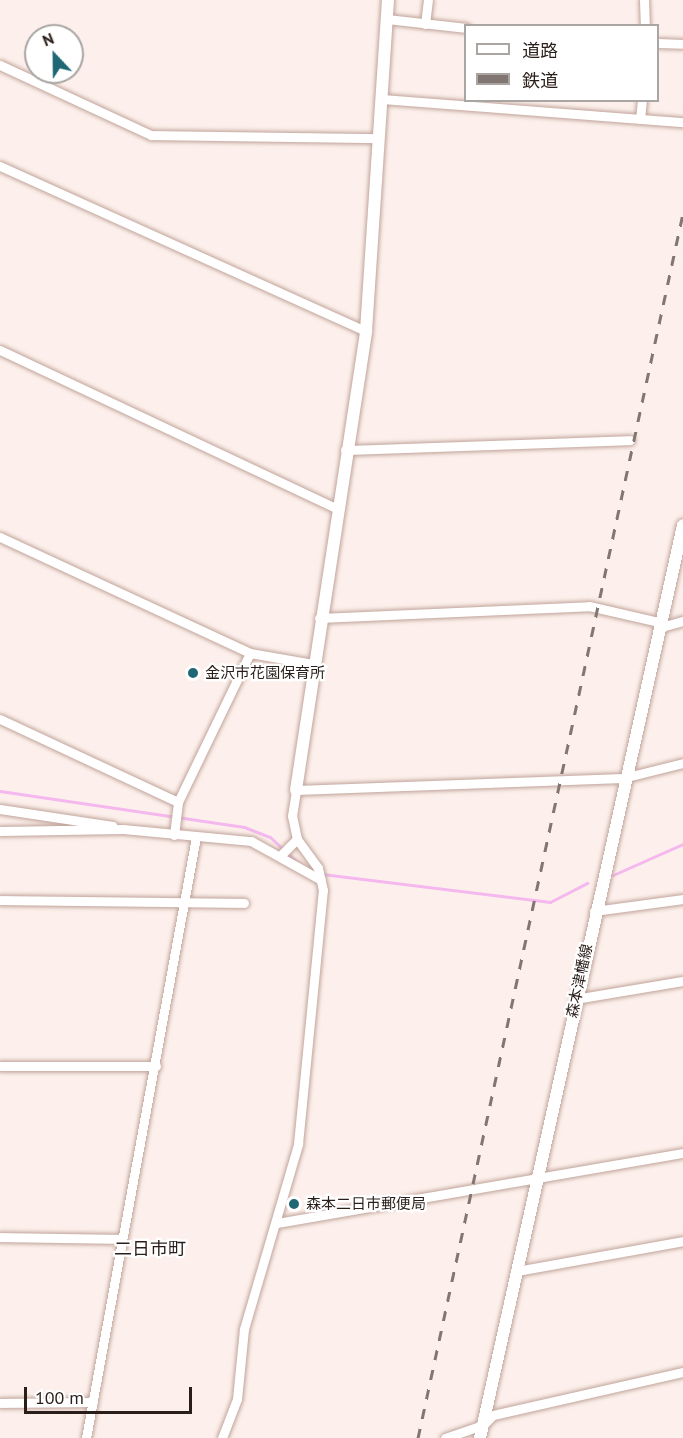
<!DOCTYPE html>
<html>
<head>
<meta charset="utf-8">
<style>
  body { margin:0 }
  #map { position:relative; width:683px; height:1438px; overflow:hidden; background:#fdf0ec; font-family:"PT Sans","Noto Sans JP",sans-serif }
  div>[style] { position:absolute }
  .stream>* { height:3px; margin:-1.5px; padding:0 1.5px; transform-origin:1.5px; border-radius:1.5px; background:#f4b8ee }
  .roads { filter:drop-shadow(0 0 2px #c0a49a) drop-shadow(0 0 2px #c0a49a) }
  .street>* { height:9px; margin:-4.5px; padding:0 4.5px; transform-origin:4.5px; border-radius:4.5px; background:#fff }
  .secondary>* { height:12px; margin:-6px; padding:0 6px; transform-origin:6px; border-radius:6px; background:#fff }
  .rail>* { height:3px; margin-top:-1.5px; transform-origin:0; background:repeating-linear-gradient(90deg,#827672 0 10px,transparent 0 20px) }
  .dots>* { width:16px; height:16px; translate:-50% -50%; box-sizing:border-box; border:3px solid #fff; border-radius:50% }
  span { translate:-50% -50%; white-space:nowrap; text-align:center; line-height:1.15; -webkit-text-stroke:4.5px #fff; paint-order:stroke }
  .poi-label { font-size:15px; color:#291e1a }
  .left { translate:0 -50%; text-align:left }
  .street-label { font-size:15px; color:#291e1a }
  .quarter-label { font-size:18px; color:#291e1a }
  .legend { position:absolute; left:464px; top:24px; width:195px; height:78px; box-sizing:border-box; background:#fff; border:2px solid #a9a5a3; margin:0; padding:8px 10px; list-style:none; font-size:18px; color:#291e1a }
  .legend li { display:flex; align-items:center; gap:12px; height:30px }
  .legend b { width:30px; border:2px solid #a9a5a3 }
  .north { position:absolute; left:24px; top:24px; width:60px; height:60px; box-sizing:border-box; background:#fff; border:2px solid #a9a5a3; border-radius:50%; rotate:338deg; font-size:16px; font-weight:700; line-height:24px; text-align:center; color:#291e1a }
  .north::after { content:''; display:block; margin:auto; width:21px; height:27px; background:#1f6775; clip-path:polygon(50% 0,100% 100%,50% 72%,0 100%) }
  .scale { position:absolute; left:24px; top:1387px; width:168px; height:27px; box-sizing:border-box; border:3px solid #291e1a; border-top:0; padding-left:8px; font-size:18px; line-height:21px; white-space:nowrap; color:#291e1a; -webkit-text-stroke:4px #fff; paint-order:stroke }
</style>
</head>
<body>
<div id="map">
  <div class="stream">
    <div style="left:0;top:791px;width:247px;rotate:8.4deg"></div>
    <div style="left:244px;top:827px;width:28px;rotate:21deg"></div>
    <div style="left:270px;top:837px;width:37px;rotate:43deg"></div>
    <div style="left:322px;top:874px;width:230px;rotate:7deg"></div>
    <div style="left:550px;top:902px;width:42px;rotate:-27.2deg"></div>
    <div style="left:613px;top:875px;width:77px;rotate:-23.9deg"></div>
  </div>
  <div class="roads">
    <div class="street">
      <div style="left:644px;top:0;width:26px;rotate:88deg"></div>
      <div style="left:387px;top:19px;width:80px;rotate:6.5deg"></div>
      <div style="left:425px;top:24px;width:24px;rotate:-83deg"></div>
      <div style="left:658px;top:43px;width:25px;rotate:2deg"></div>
      <div style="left:0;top:65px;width:166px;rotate:24.9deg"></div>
      <div style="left:151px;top:135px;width:228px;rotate:0.8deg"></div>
      <div style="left:382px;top:99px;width:302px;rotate:4.4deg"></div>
      <div style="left:640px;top:119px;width:19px;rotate:-84deg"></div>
      <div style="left:0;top:166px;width:401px;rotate:24.3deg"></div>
      <div style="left:0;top:350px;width:371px;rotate:25.2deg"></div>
      <div style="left:345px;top:450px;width:285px;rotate:-2deg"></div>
      <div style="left:0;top:537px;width:276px;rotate:24.9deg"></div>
      <div style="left:250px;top:653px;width:64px;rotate:9.9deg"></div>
      <div style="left:319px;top:618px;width:270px;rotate:-2.5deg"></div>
      <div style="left:589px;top:606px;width:72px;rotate:12.9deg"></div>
      <div style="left:658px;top:628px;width:26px;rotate:-16deg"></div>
      <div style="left:0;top:719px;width:196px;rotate:25deg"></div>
      <div style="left:178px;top:802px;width:165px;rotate:-64.2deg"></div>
      <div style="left:0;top:809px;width:114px;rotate:8.6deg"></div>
      <div style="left:0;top:831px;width:123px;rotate:-0.9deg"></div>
      <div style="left:123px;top:829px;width:129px;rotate:5.4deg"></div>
      <div style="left:251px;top:841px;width:80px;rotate:29.1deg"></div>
      <div style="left:174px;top:835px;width:33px;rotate:-83deg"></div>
      <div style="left:280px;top:856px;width:24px;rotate:-45deg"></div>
      <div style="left:0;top:900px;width:244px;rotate:0.7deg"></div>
      <div style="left:594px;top:911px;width:90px;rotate:-7.7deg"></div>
      <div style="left:575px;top:999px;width:109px;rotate:-9.5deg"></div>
      <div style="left:0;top:1066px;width:156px"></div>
      <div style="left:277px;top:1223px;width:412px;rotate:-9.8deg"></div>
      <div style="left:0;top:1237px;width:122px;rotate:0.9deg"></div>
      <div style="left:517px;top:1271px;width:169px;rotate:-10.2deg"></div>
      <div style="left:0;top:1403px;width:93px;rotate:-0.6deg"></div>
      <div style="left:86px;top:1438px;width:611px;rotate:-79.63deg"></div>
      <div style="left:222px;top:1438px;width:42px;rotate:-69deg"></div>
      <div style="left:237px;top:1399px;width:70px;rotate:-84.3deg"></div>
      <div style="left:244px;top:1329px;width:193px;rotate:-73.7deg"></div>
      <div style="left:298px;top:1144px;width:255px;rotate:-84.4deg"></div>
      <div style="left:323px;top:890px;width:23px;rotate:-103deg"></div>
      <div style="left:318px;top:868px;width:36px;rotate:-126deg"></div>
      <div style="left:297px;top:839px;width:24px;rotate:-102deg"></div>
      <div style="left:292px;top:816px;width:26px;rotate:-81deg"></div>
      <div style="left:296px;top:790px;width:327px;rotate:-2.1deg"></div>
      <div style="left:623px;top:778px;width:62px;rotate:-14deg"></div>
      <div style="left:445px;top:1438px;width:40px;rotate:-18.9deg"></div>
      <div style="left:483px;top:1425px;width:14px;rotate:-45deg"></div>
      <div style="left:493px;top:1415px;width:195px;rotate:-12.8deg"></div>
    </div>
    <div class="secondary">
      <div style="left:296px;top:790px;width:464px;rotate:-81.3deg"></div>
      <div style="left:366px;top:331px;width:332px;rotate:-86.2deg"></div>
      <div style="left:480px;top:1438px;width:935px;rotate:-77.46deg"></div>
    </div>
  </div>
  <div class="rail">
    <div style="left:418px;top:1438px;width:1253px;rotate:-77.79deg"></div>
  </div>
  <div class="dots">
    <div style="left:193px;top:673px;background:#1f6775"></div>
    <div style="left:294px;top:1204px;background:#1f6775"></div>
  </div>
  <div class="poi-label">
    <span class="left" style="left:205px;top:673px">金沢市花園保育所</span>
    <span class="left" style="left:306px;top:1204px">森本二日市郵便局</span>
  </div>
  <div class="street-label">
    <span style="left:579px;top:981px;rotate:-78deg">森本津幡線</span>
  </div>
  <div class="quarter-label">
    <span style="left:150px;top:1249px">二日市町</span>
  </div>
  <ul class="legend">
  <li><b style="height:8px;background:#fff"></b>道路</li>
  <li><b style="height:8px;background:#827672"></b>鉄道</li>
  </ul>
  <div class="north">N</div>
  <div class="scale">100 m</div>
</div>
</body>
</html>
